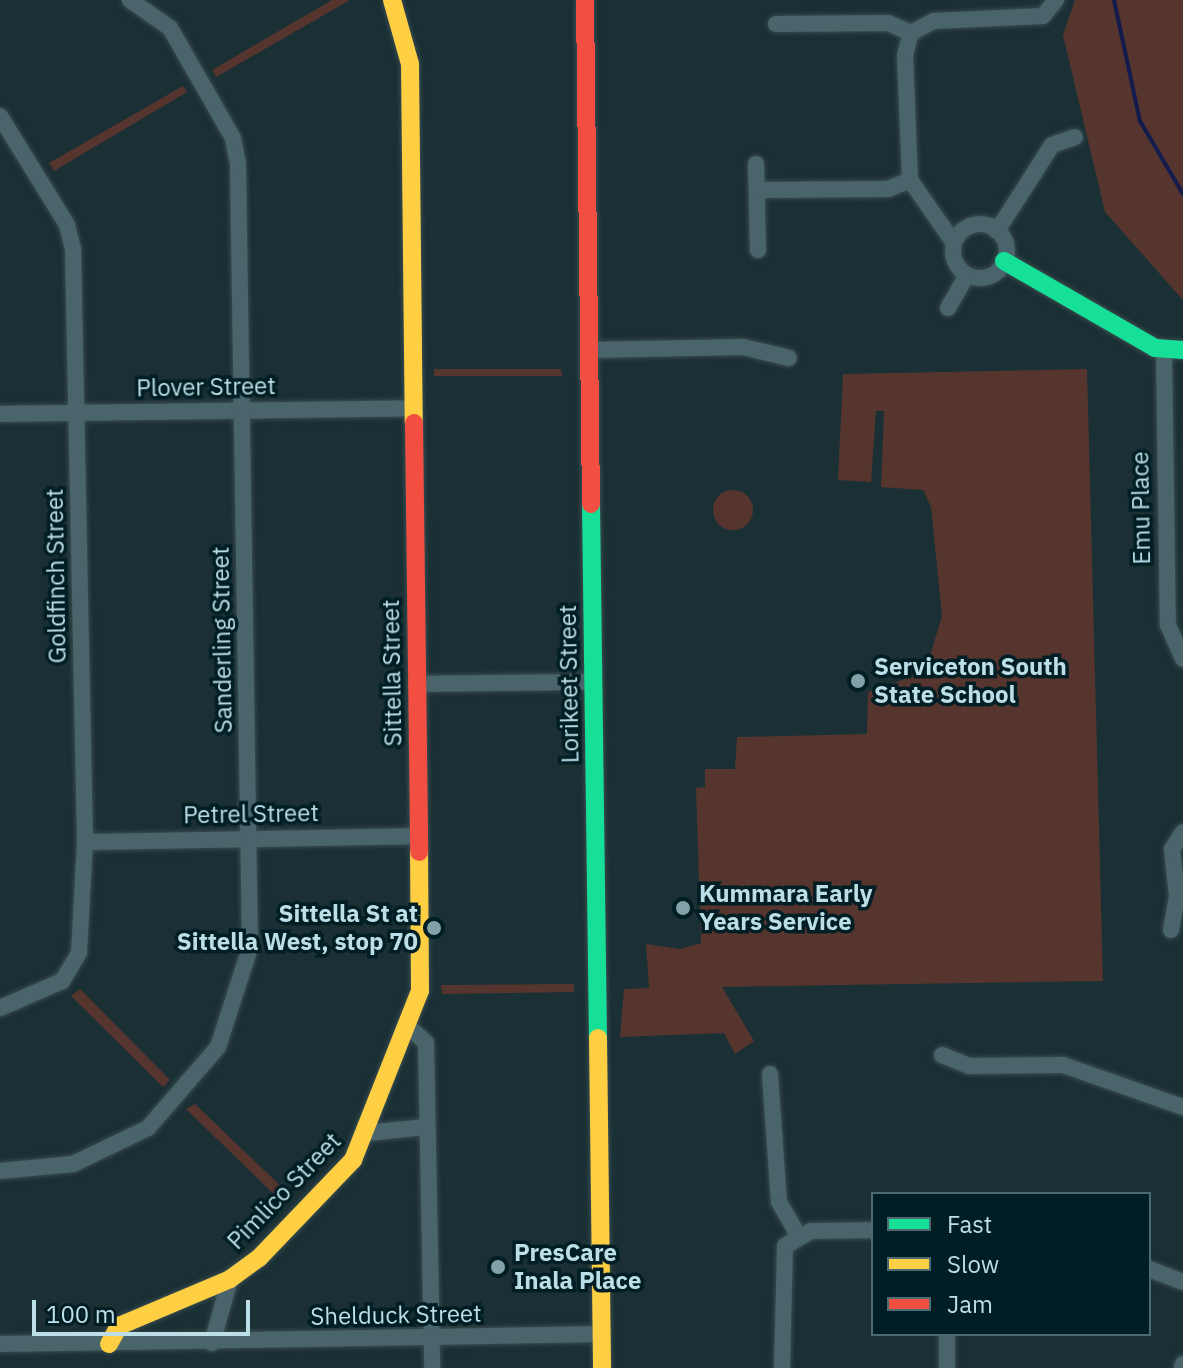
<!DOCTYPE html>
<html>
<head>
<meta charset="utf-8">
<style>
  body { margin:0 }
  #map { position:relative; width:1183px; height:1368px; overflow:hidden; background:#1a3034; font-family:"IBM Plex Sans",sans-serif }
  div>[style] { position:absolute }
  .green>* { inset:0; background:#56352f }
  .round { border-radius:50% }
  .stream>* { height:4px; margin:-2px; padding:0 2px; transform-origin:2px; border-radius:2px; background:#141b4d }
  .roads { filter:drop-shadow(0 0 2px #394c50) drop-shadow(0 0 2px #394c50) }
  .street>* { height:16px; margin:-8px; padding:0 8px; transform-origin:8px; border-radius:8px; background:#4a646b }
  .street>.ring { margin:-8px; padding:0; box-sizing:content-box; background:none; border:16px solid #4a646b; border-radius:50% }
  .fast>* { height:18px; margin:-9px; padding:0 9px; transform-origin:9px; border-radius:9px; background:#16e098 }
  .slow>* { height:18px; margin:-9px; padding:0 9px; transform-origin:9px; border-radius:9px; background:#ffcf43 }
  .jam>* { height:18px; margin:-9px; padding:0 9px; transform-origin:9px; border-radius:9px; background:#f24e42 }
  .dots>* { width:22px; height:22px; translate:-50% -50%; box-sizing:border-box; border:4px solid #001e24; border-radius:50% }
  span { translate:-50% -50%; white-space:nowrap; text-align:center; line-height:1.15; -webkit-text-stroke:7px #001e24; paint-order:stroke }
  .street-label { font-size:24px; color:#bcdfe7 }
  .poi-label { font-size:24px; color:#bcdfe7; font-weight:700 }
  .left { translate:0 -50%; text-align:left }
  .right { translate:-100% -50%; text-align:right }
  .legend { position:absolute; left:871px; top:1192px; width:280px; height:144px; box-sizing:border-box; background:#001e24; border:2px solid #4b6b72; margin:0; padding:10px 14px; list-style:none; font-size:24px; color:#bcdfe7 }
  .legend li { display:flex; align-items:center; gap:16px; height:40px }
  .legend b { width:40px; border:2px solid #4b6b72 }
  .scale { position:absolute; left:32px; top:1300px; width:218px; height:36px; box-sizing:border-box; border:4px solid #bcdfe7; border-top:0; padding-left:10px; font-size:24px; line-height:28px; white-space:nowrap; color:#bcdfe7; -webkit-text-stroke:6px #001e24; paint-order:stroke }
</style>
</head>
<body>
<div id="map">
  <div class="green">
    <div style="clip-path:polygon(332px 0,350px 0,216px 77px,212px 70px)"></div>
    <div style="clip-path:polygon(1075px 0,1183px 0,1183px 300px,1105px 212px,1063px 35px)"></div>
    <div style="clip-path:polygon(183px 86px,187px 92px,54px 171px,49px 163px)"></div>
    <div style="clip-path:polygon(434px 369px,561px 369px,562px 376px,434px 376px)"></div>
    <div style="clip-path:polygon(1087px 369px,1103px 981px,722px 987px,754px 1041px,735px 1054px,724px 1033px,620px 1037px,624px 989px,649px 988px,646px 944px,680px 949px,701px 943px,696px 788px,705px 787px,705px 769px,735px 769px,737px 737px,867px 734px,868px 692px,925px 672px,942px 616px,931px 507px,923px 490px,881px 487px,884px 411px,876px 411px,871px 482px,838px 480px,843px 374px)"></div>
    <div class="round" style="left:713px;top:490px;width:40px;height:40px"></div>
    <div style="clip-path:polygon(574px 984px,574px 992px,442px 994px,441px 985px)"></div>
    <div style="clip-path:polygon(80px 989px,170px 1080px,163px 1087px,71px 996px)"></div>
    <div style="clip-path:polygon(195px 1104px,291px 1196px,283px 1203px,186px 1109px)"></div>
  </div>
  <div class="stream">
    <div style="left:1114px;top:0;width:124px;rotate:77.9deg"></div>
    <div style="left:1140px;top:121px;width:85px;rotate:59.5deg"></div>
  </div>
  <div class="roads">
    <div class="street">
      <div style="left:776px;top:24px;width:112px;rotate:-0.5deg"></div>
      <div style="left:888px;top:23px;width:25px;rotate:23deg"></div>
      <div style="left:0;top:116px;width:128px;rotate:58.4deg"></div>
      <div style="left:67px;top:225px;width:25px;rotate:76deg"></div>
      <div style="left:73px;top:249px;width:593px;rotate:88.84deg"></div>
      <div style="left:85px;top:842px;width:111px;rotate:93.1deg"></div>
      <div style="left:79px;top:953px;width:33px;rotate:121deg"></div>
      <div style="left:62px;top:981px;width:68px;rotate:156.5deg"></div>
      <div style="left:756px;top:164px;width:86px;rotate:88.7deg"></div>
      <div style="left:758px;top:190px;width:130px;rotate:-0.4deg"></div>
      <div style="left:888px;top:189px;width:24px;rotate:-22deg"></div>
      <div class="ring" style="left:953px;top:224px;width:38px;height:38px"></div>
      <div style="left:997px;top:231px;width:102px;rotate:-57.4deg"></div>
      <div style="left:1052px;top:145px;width:24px;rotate:-19deg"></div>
      <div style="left:954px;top:243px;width:77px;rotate:-124.9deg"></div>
      <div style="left:910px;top:180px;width:125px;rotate:-92.3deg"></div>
      <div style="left:905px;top:55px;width:23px;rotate:-75deg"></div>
      <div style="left:911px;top:33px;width:26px;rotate:-28deg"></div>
      <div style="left:934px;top:21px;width:109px;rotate:-2.6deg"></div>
      <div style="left:1043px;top:16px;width:21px;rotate:-51deg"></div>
      <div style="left:948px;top:308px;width:38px;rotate:-60deg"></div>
      <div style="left:589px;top:350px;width:154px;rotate:-1.1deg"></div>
      <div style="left:743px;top:347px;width:47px;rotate:13.4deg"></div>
      <div style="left:1164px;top:352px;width:273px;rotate:89.2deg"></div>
      <div style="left:1168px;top:625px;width:37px;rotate:66deg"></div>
      <div style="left:0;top:414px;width:412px;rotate:-0.8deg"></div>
      <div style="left:416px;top:684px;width:176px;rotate:-0.7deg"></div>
      <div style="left:85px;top:842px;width:333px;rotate:-1deg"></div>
      <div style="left:1171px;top:930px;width:34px;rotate:-80deg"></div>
      <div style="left:1177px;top:897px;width:48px;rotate:-95.9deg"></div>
      <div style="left:1172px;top:849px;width:20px;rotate:-57deg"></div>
      <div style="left:409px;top:1027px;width:23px;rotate:43deg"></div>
      <div style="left:426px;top:1043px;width:325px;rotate:88.9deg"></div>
      <div style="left:942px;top:1055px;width:29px;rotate:22deg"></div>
      <div style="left:969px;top:1066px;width:94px;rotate:-0.6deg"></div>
      <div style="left:1063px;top:1065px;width:127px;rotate:19.3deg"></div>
      <div style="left:770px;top:1074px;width:128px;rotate:86deg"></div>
      <div style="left:779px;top:1202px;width:39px;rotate:60deg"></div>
      <div style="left:367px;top:1133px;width:59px;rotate:-5.8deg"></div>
      <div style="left:0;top:1171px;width:73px;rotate:-5.5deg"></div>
      <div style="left:73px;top:1164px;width:83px;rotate:-25.6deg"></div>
      <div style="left:148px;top:1128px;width:107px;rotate:-49.2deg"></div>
      <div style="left:218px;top:1047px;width:104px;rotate:-72.1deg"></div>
      <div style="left:250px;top:948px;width:784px;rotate:-90.88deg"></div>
      <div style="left:238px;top:164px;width:26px;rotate:-101deg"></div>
      <div style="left:233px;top:138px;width:127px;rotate:-119.8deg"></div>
      <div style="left:170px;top:28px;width:49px;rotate:-145deg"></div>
      <div style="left:1149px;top:1269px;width:36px;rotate:21deg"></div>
      <div style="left:947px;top:1334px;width:34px;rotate:90deg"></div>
      <div style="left:212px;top:1343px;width:66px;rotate:-74.3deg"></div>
      <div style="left:0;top:1344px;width:602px;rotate:-0.95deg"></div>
      <div style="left:782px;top:1368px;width:122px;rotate:-88.6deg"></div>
      <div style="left:785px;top:1246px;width:30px;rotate:-30deg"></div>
      <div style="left:811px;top:1231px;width:62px;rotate:-0.9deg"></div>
      <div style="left:1182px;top:1368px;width:4px;rotate:-76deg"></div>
    </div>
    <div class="fast">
      <div style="left:1004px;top:261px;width:174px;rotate:29.9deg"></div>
      <div style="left:1155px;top:348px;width:28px;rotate:4deg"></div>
      <div style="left:591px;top:504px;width:534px;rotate:89.25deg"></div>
    </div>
    <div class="slow">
      <div style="left:392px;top:0;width:66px;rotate:74.3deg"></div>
      <div style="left:410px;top:64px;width:359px;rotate:89.4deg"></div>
      <div style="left:598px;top:1038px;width:330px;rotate:89.3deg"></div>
      <div style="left:109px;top:1344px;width:21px;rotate:-61deg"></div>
      <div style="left:119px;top:1326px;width:121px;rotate:-22.9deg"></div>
      <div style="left:230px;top:1279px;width:36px;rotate:-36deg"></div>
      <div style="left:259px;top:1258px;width:136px;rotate:-46.2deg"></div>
      <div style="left:353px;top:1160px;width:182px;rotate:-68.4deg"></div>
      <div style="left:420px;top:991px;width:139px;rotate:-90.4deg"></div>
    </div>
    <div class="jam">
      <div style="left:585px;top:0;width:504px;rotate:89.32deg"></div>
      <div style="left:414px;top:423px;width:429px;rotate:89.3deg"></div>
    </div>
  </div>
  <div class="dots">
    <div style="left:858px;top:681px;background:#83a2a8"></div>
    <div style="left:683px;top:908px;background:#83a2a8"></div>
    <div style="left:434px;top:928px;background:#83a2a8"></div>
    <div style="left:498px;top:1267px;background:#83a2a8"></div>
  </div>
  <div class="street-label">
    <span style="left:206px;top:387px;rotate:-1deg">Plover Street</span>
    <span style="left:1141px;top:508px;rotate:-91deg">Emu Place</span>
    <span style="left:56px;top:576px;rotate:-91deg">Goldfinch Street</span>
    <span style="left:222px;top:640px;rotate:-91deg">Sanderling Street</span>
    <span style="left:392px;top:673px;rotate:-91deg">Sittella Street</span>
    <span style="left:569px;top:684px;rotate:-91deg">Lorikeet Street</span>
    <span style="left:251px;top:814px;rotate:-1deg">Petrel Street</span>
    <span style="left:284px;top:1191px;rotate:-46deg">Pimlico Street</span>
    <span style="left:396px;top:1315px;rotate:-1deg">Shelduck Street</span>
  </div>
  <div class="poi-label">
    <span class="left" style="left:874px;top:681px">Serviceton South<br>State School</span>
    <span class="left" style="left:699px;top:908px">Kummara Early<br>Years Service</span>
    <span class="right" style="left:418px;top:928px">Sittella St at<br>Sittella West, stop 70</span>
    <span class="left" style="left:514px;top:1267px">PresCare<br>Inala Place</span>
  </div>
  <ul class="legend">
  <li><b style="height:10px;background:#16e098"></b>Fast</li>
  <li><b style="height:10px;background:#ffcf43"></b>Slow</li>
  <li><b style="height:10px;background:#f24e42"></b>Jam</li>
  </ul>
  <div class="scale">100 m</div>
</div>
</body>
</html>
